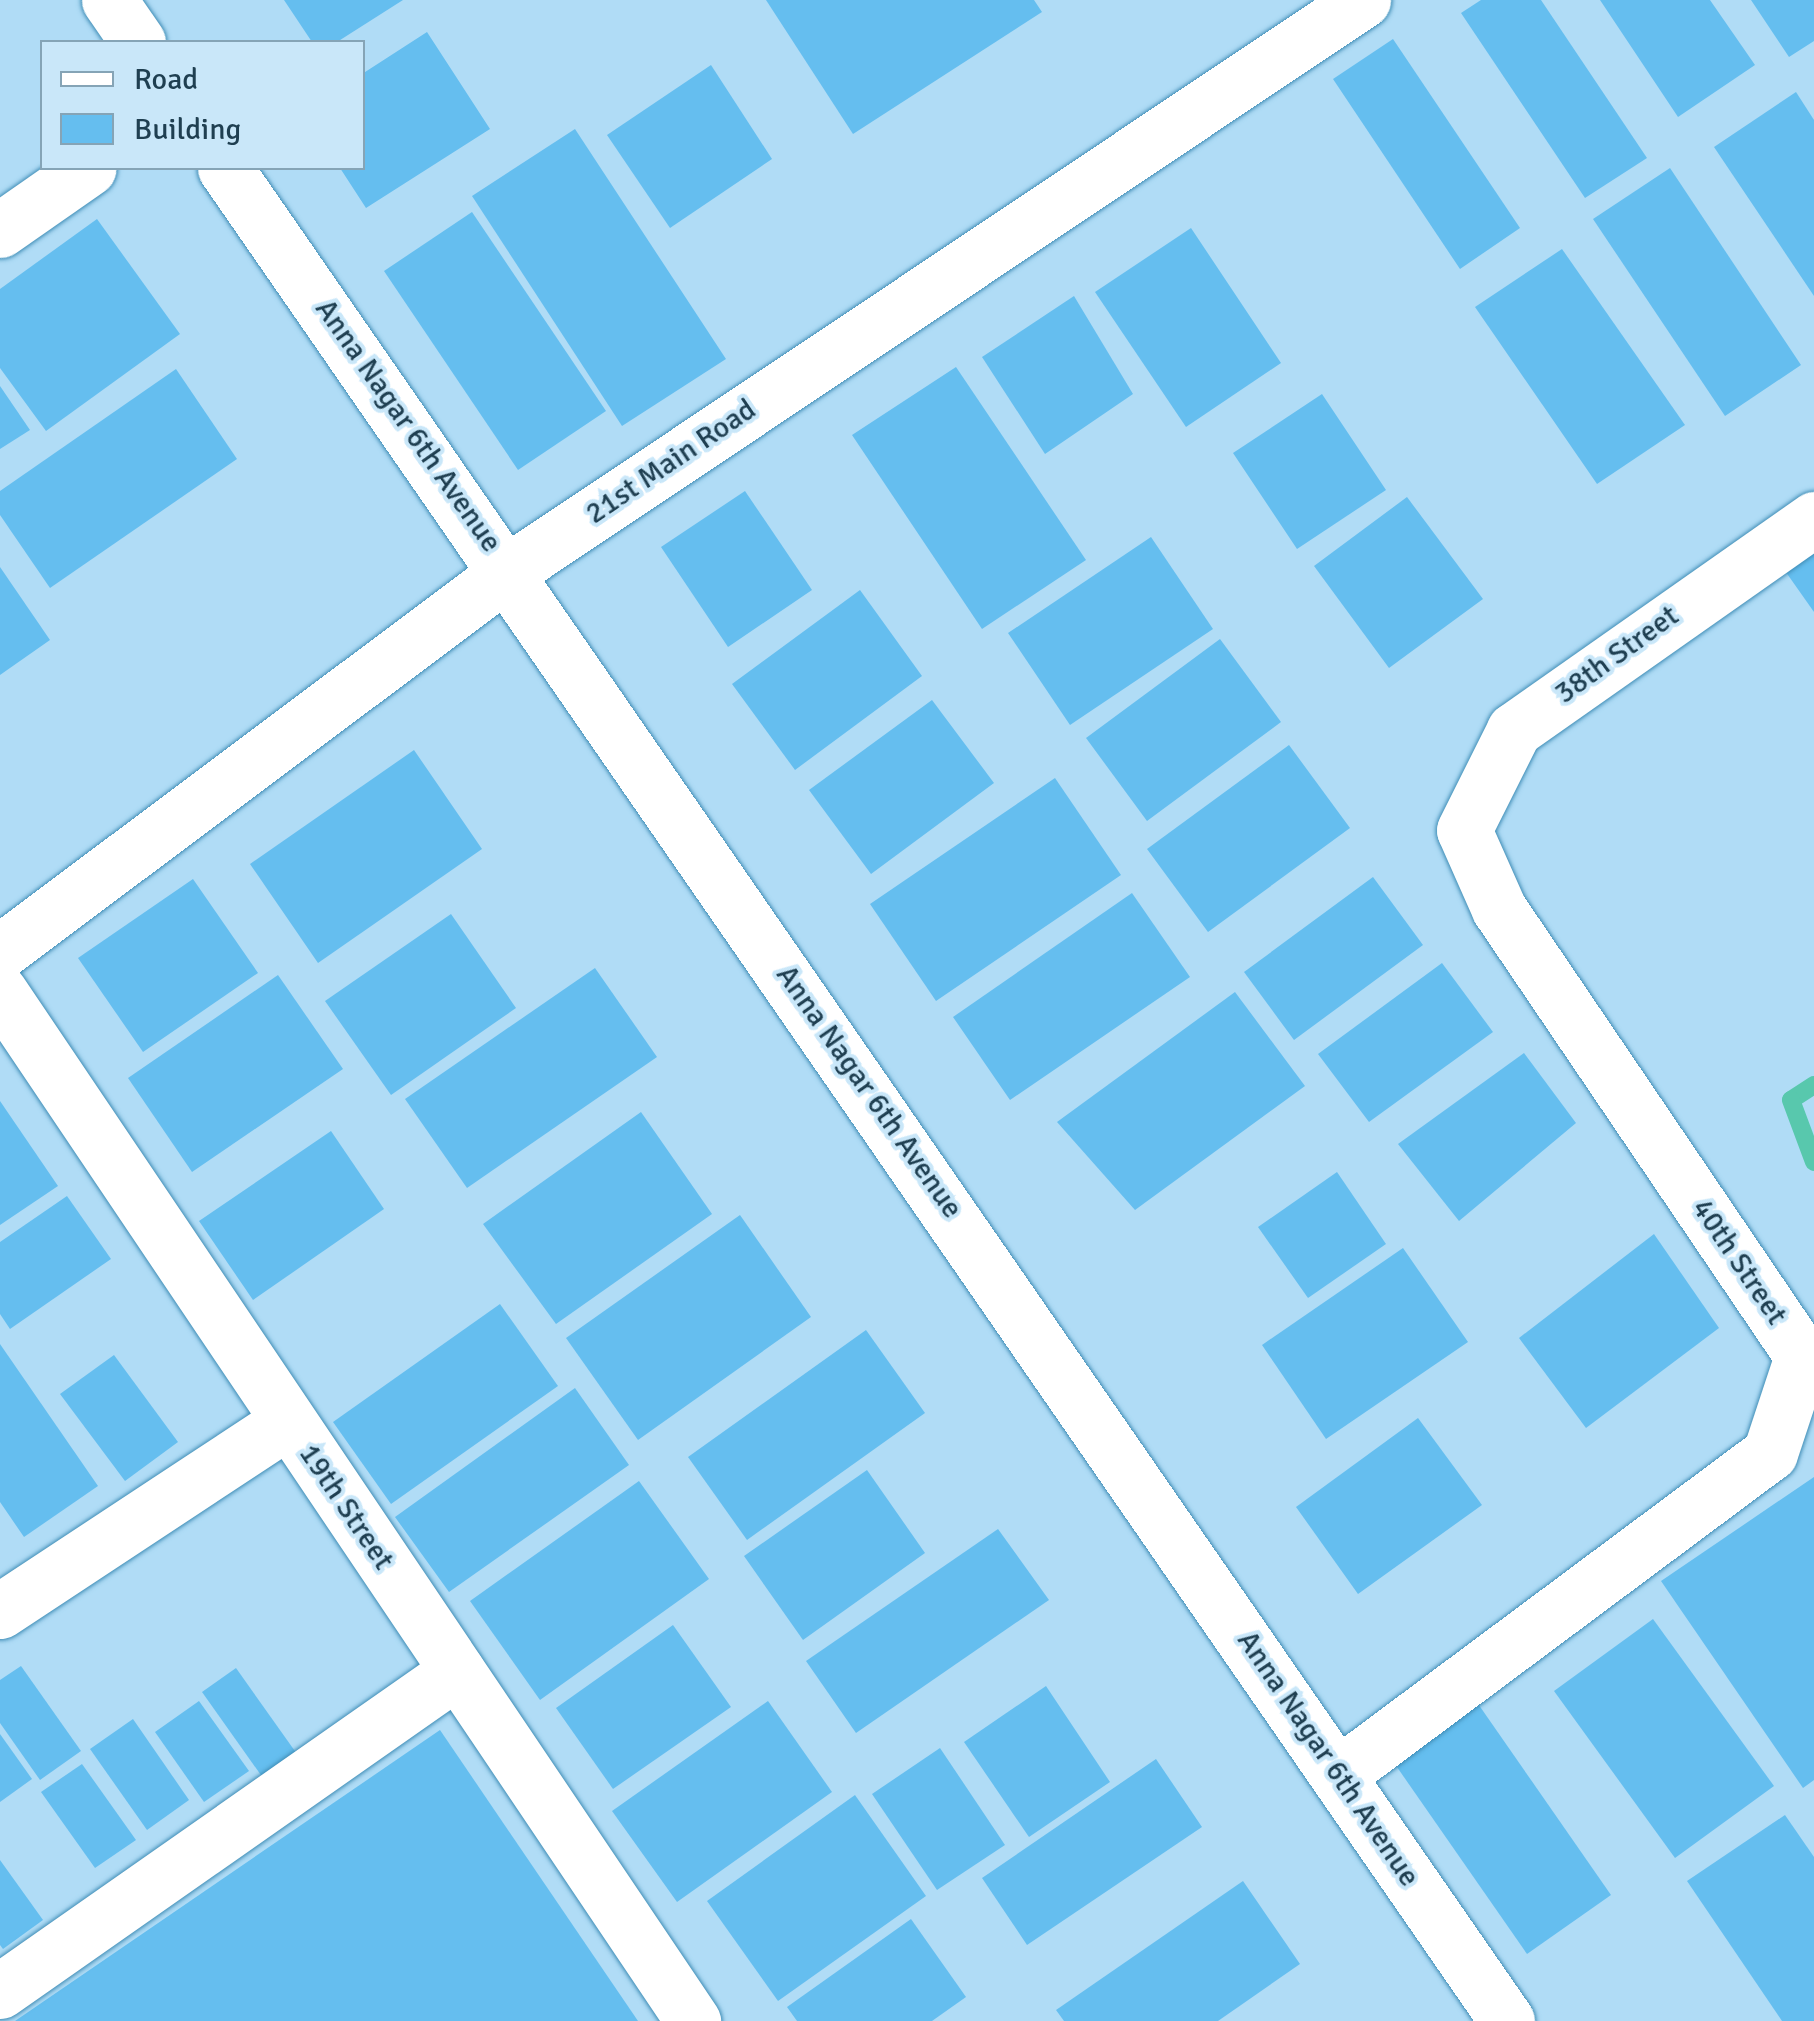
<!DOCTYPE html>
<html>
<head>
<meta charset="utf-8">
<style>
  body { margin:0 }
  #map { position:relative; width:1814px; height:2021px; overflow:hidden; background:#b0dcf6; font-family:Signika,sans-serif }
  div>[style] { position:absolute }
  .stream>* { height:18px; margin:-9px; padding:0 9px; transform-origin:9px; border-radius:9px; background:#58c8ad }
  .building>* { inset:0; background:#65beef }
  .roads { filter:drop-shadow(0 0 2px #3f8db6) drop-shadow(0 0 2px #3f8db6) }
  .minor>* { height:55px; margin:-27.5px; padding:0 27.5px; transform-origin:27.5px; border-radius:27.5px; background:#fff }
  span { translate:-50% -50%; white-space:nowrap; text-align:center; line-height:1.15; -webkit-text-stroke:8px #c9e7f9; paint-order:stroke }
  .street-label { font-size:30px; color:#1f3f51 }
  .legend { position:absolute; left:40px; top:40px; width:325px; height:130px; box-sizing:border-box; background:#c9e7f9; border:2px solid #85a4b6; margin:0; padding:12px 18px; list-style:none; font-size:30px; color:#1f3f51 }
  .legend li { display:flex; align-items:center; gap:20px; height:50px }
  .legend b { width:50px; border:2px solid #85a4b6 }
</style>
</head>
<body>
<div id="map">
  <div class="stream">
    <div style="left:1814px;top:1085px;width:27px;rotate:147deg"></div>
    <div style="left:1791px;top:1100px;width:66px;rotate:69.6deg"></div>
  </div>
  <div class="building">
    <div style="clip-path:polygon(284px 0,403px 0,337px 42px,312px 42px)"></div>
    <div style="clip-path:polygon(766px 0,1034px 0,1042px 12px,853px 134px)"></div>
    <div style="clip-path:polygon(1481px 0,1541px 0,1647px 158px,1585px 198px,1461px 13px)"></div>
    <div style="clip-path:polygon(1600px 0,1710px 0,1755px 65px,1678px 117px)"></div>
    <div style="clip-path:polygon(1751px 0,1814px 0,1814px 41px,1789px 57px)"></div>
    <div style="clip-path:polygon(427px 32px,490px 129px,366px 208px,340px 168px,362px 168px,362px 74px)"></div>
    <div style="clip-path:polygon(1393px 39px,1520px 228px,1460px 269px,1333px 79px)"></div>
    <div style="clip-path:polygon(711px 65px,772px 159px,670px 228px,607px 135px)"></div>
    <div style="clip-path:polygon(1796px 92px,1814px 120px,1814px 296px,1714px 147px)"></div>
    <div style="clip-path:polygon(575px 129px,726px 359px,622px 426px,472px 196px)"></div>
    <div style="clip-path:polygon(1670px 168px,1801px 365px,1725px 416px,1593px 219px)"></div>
    <div style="clip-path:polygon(472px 212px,606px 411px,518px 470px,384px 271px)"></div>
    <div style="clip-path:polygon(97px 219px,180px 334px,46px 431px,0 368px,0 289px)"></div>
    <div style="clip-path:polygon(1191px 228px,1281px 363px,1186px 427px,1095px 292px)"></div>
    <div style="clip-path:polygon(1562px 249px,1685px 425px,1597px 484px,1475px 307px)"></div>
    <div style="clip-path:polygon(1074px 296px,1133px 394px,1045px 454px,982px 357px)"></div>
    <div style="clip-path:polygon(956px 367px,1086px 560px,982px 629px,852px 435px)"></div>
    <div style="clip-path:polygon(176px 369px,237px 459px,50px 588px,0 515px,0 491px)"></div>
    <div style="clip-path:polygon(0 386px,30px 430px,0 449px)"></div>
    <div style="clip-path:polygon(1322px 394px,1386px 490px,1297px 549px,1233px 453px)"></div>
    <div style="clip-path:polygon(745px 491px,812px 590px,728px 647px,661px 547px)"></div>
    <div style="clip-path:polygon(1407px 497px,1483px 599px,1389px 668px,1314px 566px)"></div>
    <div style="clip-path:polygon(1151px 537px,1213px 629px,1070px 725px,1008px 633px)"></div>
    <div style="clip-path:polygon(1814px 546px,1814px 612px,1783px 568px)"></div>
    <div style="clip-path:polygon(0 567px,50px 640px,0 675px)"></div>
    <div style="clip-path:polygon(860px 590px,922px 676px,795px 770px,732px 684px)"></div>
    <div style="clip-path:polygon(1220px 639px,1281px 722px,1147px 821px,1086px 738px)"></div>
    <div style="clip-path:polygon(932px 700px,994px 783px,871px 874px,809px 790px)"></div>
    <div style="clip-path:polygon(1289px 745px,1350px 828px,1208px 932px,1147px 849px)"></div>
    <div style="clip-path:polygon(414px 750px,482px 849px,318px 963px,250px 864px)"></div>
    <div style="clip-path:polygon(1055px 778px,1121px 875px,936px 1001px,870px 904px)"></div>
    <div style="clip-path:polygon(1373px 877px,1423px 945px,1294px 1040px,1244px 972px)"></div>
    <div style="clip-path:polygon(193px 879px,258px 973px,143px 1052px,78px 958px)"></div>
    <div style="clip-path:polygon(1132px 893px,1190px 977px,1010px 1100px,953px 1017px)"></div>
    <div style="clip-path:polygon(451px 914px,516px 1008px,391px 1095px,325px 1001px)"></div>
    <div style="clip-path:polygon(1442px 963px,1493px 1032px,1369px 1122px,1318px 1054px)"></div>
    <div style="clip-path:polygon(595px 968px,657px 1057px,467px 1188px,405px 1099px)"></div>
    <div style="clip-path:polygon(278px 975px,343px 1069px,192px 1172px,128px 1078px)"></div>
    <div style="clip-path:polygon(1235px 992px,1305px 1086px,1135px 1210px,1057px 1122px)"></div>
    <div style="clip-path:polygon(1524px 1053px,1576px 1123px,1459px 1221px,1398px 1144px)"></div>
    <div style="clip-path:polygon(0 1101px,58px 1186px,0 1225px)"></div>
    <div style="clip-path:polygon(641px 1112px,712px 1214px,556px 1324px,483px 1224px)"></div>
    <div style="clip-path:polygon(331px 1131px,384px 1209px,253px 1300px,199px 1221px)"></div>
    <div style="clip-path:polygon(1337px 1172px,1386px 1244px,1308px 1298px,1258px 1227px)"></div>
    <div style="clip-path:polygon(67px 1196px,111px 1259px,10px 1329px,0 1314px,0 1242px)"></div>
    <div style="clip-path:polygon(740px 1215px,811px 1317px,638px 1440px,566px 1338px)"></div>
    <div style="clip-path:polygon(1654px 1234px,1719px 1328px,1586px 1428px,1519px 1338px)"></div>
    <div style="clip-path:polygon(1403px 1248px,1468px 1342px,1326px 1439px,1262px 1345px)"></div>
    <div style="clip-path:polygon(500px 1304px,558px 1386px,391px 1504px,333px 1422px)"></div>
    <div style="clip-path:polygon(866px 1330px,925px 1413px,747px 1540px,688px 1457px)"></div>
    <div style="clip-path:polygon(0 1344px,98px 1486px,24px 1537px,0 1502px)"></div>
    <div style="clip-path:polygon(114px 1355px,178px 1442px,125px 1481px,60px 1394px)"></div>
    <div style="clip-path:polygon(575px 1388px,629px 1465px,449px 1592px,395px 1517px)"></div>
    <div style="clip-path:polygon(1418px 1418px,1482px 1505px,1358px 1594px,1296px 1507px)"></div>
    <div style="clip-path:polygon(867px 1470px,925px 1553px,803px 1640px,744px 1556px)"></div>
    <div style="clip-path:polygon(1814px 1477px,1814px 1780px,1803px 1788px,1661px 1581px)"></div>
    <div style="clip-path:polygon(639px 1481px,709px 1579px,540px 1700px,470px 1601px)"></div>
    <div style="clip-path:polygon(998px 1529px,1049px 1600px,856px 1733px,806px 1661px)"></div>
    <div style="clip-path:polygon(1653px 1619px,1774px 1786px,1675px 1858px,1554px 1691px)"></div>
    <div style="clip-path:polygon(673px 1625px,731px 1707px,613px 1789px,556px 1708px)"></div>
    <div style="clip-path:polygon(21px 1666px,81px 1751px,40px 1780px,0 1723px,0 1680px)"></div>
    <div style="clip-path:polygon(236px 1668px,297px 1754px,263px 1778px,202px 1692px)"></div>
    <div style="clip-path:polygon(1046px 1686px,1110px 1782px,1029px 1837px,964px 1742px)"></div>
    <div style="clip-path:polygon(1474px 1698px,1611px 1895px,1527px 1954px,1390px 1757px)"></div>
    <div style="clip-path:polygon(199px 1701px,249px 1771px,204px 1802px,155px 1732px)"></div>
    <div style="clip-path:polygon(768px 1701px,832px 1792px,677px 1902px,612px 1811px)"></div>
    <div style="clip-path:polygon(133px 1719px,189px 1800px,147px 1830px,90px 1749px)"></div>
    <div style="clip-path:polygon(440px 1730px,638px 2021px,15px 2021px)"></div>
    <div style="clip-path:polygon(0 1734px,32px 1779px,0 1802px)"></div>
    <div style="clip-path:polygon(940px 1748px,1005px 1845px,937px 1890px,872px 1794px)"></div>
    <div style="clip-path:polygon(1156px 1759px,1202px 1827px,1027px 1945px,982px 1878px)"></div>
    <div style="clip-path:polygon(82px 1764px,136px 1840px,95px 1868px,41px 1792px)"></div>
    <div style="clip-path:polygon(855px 1795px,926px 1896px,778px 2001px,707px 1901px)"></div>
    <div style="clip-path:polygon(1785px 1815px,1814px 1857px,1814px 2021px,1782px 2021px,1687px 1881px)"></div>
    <div style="clip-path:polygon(0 1860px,43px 1920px,3px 1949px,0 1945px)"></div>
    <div style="clip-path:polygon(1243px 1881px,1300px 1964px,1218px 2021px,1064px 2021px,1056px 2010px)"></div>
    <div style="clip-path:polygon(911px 1919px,966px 1997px,932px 2021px,797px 2021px,787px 2007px)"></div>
  </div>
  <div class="roads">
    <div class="minor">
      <div style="left:109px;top:0;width:51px;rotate:55.4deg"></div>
      <div style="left:225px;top:168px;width:2253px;rotate:55.32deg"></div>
      <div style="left:0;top:230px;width:108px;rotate:-34.9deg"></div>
      <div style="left:0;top:952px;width:637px;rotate:-36.83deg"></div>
      <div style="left:510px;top:570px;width:1026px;rotate:-33.75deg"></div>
      <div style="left:0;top:992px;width:1241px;rotate:56.04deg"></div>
      <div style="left:0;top:1611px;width:345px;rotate:-33.4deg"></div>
      <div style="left:1339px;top:1774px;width:537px;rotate:-36.68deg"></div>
      <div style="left:1770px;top:1453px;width:102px;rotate:-71.7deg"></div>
      <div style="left:1802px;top:1356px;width:540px;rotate:-124.13deg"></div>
      <div style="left:1499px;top:909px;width:86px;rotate:-113.9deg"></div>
      <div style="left:1464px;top:830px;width:112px;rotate:-63.4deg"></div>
      <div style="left:1514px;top:730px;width:367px;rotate:-35.1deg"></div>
      <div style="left:0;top:1991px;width:558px;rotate:-35deg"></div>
    </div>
  </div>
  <div class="street-label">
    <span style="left:408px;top:426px;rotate:55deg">Anna Nagar 6th Avenue</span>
    <span style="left:671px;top:462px;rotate:-34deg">21st Main Road</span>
    <span style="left:1617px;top:655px;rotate:-36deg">38th Street</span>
    <span style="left:869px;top:1092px;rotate:55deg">Anna Nagar 6th Avenue</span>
    <span style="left:1739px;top:1262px;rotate:56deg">40th Street</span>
    <span style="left:346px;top:1507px;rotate:56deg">19th Street</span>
    <span style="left:1328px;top:1759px;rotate:56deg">Anna Nagar 6th Avenue</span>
  </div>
  <ul class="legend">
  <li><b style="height:12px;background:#fff"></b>Road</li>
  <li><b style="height:28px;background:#65beef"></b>Building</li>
  </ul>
</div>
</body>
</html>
